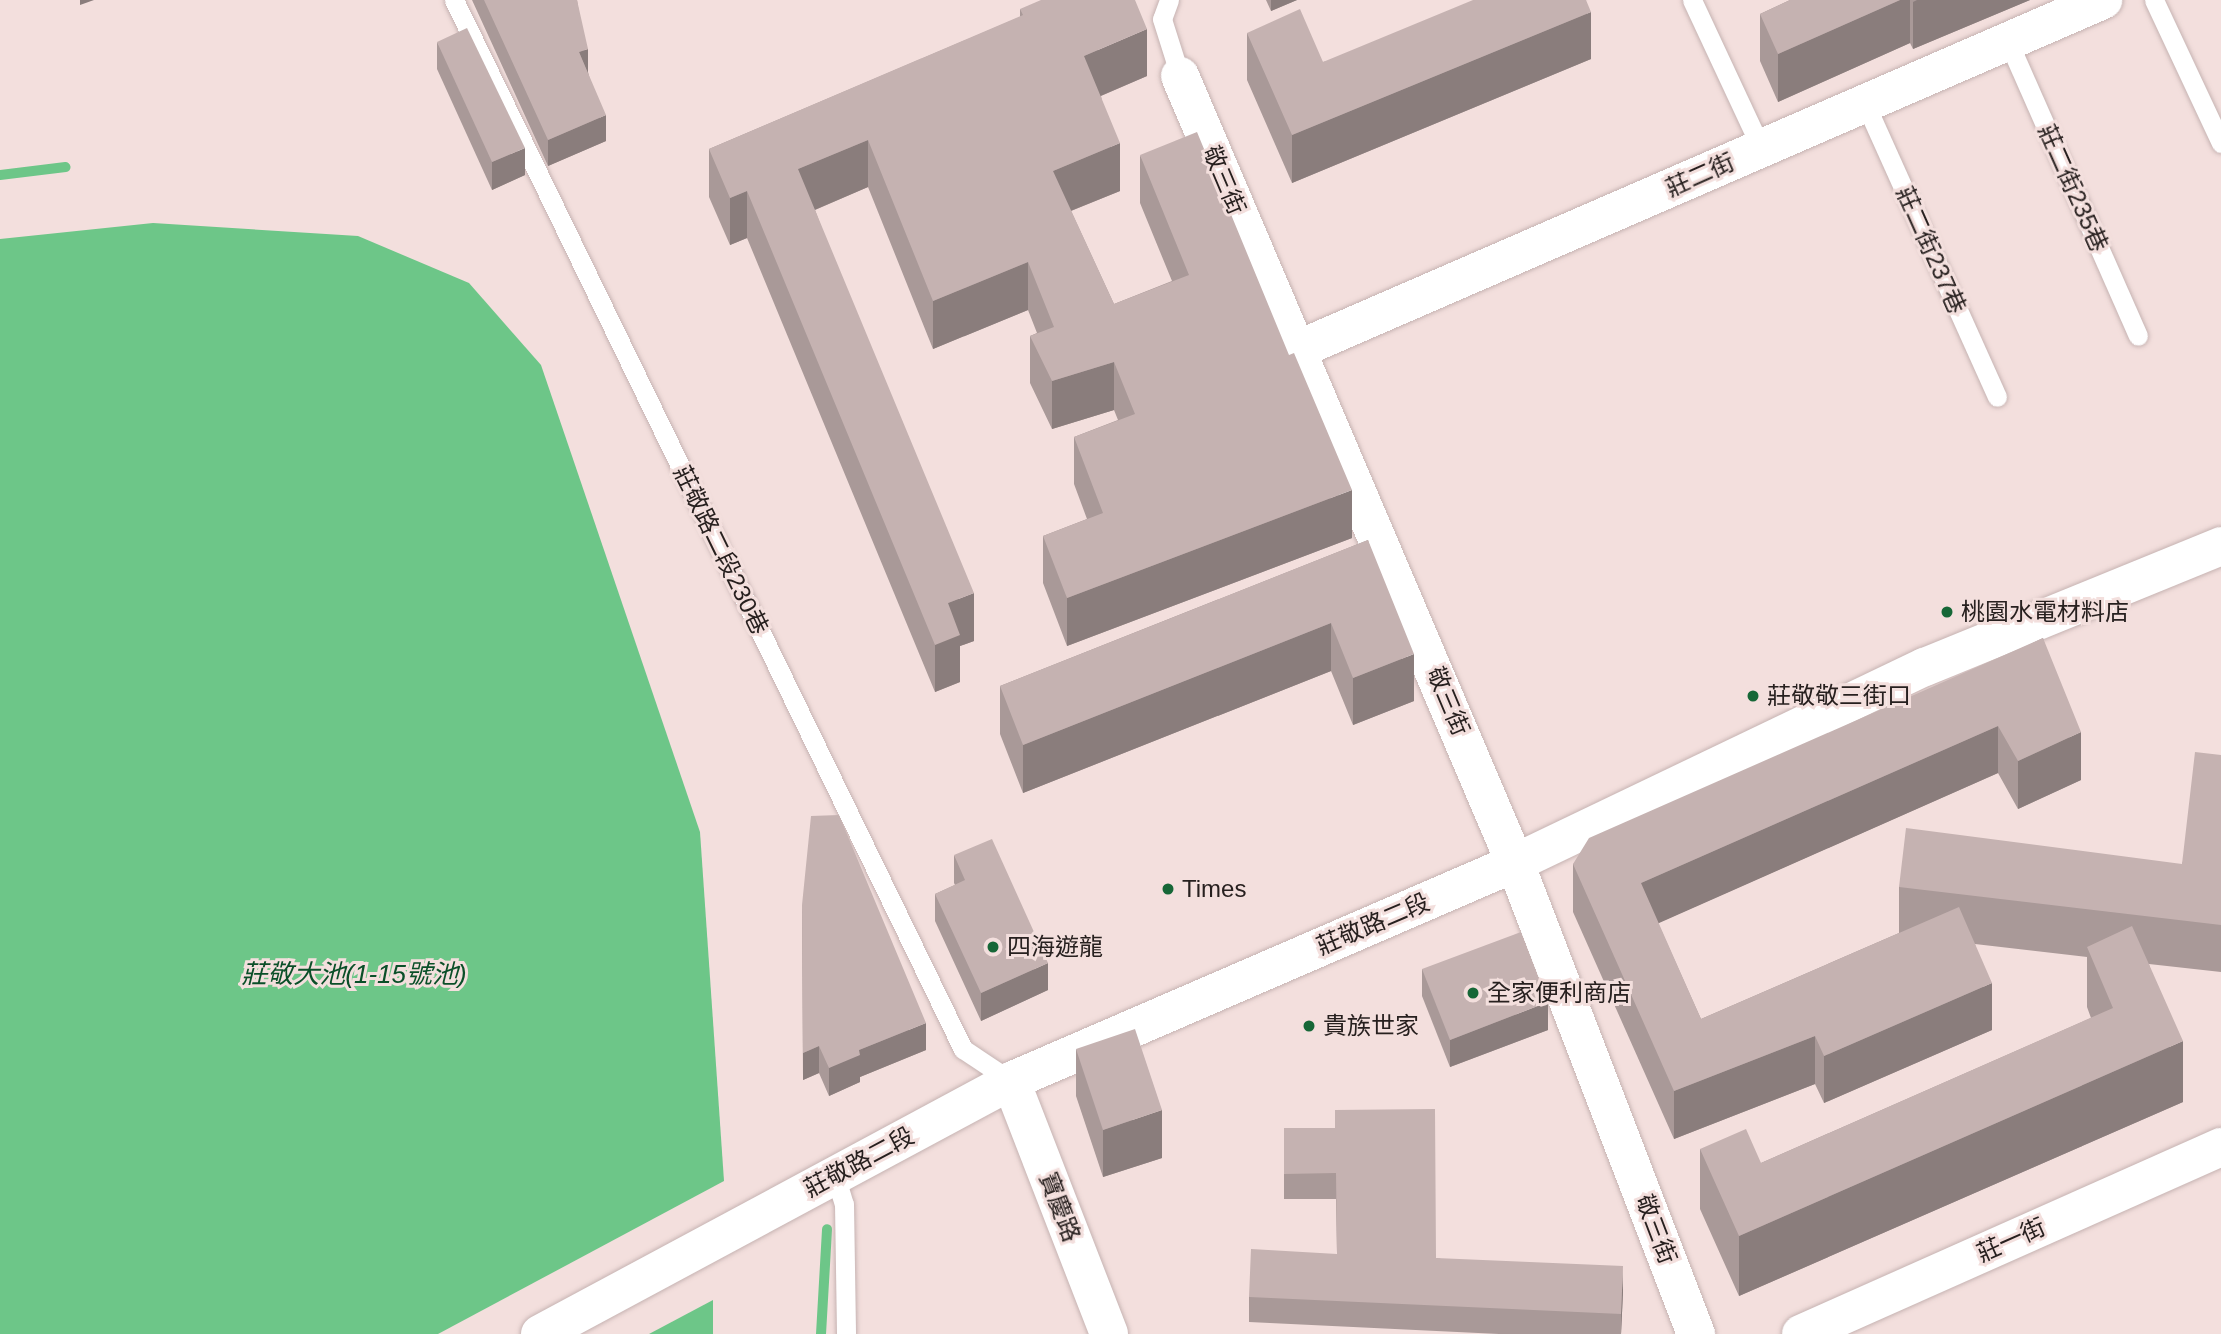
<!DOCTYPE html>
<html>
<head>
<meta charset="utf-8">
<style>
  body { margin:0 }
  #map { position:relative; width:2221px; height:1334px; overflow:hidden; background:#f3dfdd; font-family:Helvetica,"Noto Sans TC",sans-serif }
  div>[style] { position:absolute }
  .water>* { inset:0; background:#6dc688 }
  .stream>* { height:10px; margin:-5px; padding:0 5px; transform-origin:5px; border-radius:5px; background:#6dc688 }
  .roads { filter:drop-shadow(0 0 2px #c6b3b2) drop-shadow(0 0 2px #c6b3b2) }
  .service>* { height:19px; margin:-9.5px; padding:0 9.5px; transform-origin:9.5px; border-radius:9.5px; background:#fff }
  .minor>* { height:38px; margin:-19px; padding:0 19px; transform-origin:19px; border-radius:19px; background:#fff }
  .tertiary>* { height:38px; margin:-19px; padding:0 19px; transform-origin:19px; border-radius:19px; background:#fff }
  .wall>* { inset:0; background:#a99998 }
  .shaded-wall>* { inset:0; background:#8a7d7c }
  .building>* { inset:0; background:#c5b2b1 }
  .dots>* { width:19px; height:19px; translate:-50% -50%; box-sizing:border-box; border:4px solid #f3dfdd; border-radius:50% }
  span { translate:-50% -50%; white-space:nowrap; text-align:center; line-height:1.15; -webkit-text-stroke:6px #f3dfdd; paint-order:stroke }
  .street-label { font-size:24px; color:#27201f }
  .poi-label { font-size:24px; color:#27201f }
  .left { translate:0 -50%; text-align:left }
  .water-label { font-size:26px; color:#0a4f28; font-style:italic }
</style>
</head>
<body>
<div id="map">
  <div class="water">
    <div style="clip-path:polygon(153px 223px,358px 236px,469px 283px,541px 365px,700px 832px,724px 1181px,438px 1334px,0 1334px,0 239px)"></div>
    <div style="clip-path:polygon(713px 1300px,713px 1334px,649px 1334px)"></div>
  </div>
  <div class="stream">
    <div style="left:0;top:175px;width:66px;rotate:-6.9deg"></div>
    <div style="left:821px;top:1334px;width:105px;rotate:-86.7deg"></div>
  </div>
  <div class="roads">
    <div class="service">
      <div style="left:454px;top:0;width:1166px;rotate:64.12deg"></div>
      <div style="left:963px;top:1049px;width:58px;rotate:33.7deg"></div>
      <div style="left:1169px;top:0;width:20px;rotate:110deg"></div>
      <div style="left:1162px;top:19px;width:60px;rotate:72.5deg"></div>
      <div style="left:1692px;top:0;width:163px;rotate:65deg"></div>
      <div style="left:2154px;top:0;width:158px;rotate:64.9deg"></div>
      <div style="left:2008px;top:41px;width:322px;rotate:66.2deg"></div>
      <div style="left:1865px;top:103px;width:322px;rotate:65.8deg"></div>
      <div style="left:835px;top:1175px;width:30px;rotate:73deg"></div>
      <div style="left:844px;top:1204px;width:130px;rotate:89.1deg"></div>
    </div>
    <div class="minor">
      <div style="left:1180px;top:76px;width:855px;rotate:66.94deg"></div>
      <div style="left:1515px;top:863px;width:505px;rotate:68.98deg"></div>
      <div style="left:1297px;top:350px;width:879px;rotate:-23.47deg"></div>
      <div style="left:1011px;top:1081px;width:271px;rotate:68.8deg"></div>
      <div style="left:1801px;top:1334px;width:460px;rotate:-24deg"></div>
    </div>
    <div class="tertiary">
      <div style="left:540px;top:1334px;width:535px;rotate:-28.24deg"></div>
      <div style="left:1011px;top:1081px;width:549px;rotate:-23.39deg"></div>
      <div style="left:1515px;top:863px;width:454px;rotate:-25.6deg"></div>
      <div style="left:1925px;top:667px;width:320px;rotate:-22.2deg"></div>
    </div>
  </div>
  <div class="wall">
    <div style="clip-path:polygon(472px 0,577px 0,588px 72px,606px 141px,548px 166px)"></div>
    <div style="clip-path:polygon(1266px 0,1297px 0,1271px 11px)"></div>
    <div style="clip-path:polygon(1590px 0,1586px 1px,1591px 59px,1292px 183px,1247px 80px,1247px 33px,1323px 62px)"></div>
    <div style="clip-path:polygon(1790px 0,2030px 0,1913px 49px,1910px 43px,1778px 102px,1760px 61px,1760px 14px)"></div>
    <div style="clip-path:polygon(1020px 9px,1147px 76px,1101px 96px,1120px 191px,1071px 211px,1114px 304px,1172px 281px,1140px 203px,1140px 155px,1352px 538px,1067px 646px,1043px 583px,1043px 536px,1087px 519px,1074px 484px,1074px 437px,1118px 420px,1114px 410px,1052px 429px,1030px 383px,1030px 336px,1037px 333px,1028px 310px,933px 349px,868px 187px,815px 210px,974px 641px,960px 646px,960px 682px,935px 692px,747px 238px,730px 245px,709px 197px,709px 149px,1020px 17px)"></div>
    <div style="clip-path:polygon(437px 42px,525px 175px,492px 190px,437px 69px)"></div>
    <div style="clip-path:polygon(1368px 540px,1414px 701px,1353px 725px,1331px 671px,1023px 793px,1000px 734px,1000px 686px)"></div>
    <div style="clip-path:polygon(2043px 638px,2081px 780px,2018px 809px,1998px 773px,1658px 923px,1701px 1019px,1899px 933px,1899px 887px,2182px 864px,2221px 755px,2221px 972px,2149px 964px,2183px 1102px,1739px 1296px,1700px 1209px,1700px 1149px,1761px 1163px,2091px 1018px,2087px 1007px,2087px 957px,1975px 944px,1992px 1030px,1824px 1103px,1815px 1084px,1674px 1139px,1573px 912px,1573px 864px)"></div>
    <div style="clip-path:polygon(954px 855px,1048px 990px,981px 1021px,935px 921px,935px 894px,955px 885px,954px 883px)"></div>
    <div style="clip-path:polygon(802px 905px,926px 1050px,860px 1077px,860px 1082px,829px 1096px,819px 1073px,803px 1080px)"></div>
    <div style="clip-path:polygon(1422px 969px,1548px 1030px,1450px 1067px,1422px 996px)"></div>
    <div style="clip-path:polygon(1076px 1049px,1162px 1158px,1103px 1177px,1076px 1096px)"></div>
    <div style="clip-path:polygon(1284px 1128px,1436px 1258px,1623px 1292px,1621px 1334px,1499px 1334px,1249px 1322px,1249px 1297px,1337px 1254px,1336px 1199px,1284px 1199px)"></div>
  </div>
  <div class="shaded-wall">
    <div style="clip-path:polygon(80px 0,94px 0,80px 5px)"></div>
    <div style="clip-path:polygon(1271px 0,1297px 0,1271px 11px)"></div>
    <div style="clip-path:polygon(1900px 0,1910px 0,1910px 43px,1778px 102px,1778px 54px)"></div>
    <div style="clip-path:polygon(1917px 0,2030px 0,1913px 49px,1913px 2px)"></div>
    <div style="clip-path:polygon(1591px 12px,1591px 59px,1292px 183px,1292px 135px)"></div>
    <div style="clip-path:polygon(1147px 29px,1147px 76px,1084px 103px,1084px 56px)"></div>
    <div style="clip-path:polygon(588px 49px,588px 74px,579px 52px)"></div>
    <div style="clip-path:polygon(606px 115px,606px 141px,548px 166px,548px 140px)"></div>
    <div style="clip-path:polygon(868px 140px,868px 187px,798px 217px,798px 169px)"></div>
    <div style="clip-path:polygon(1120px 143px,1120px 191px,1053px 218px,1053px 171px)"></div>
    <div style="clip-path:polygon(525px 148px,525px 175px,492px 190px,492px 162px)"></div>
    <div style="clip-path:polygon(747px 191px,747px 238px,730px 245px,730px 198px)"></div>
    <div style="clip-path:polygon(1028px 262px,1028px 310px,933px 349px,933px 301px)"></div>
    <div style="clip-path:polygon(1114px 362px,1114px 410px,1052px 429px,1052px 381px)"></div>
    <div style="clip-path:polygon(1352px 490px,1352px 538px,1067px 646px,1067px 598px)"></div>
    <div style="clip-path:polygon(974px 593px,974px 641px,960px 646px,960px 682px,935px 692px,935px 645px,948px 603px)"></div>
    <div style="clip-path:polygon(1331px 623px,1331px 671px,1023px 793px,1023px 745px)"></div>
    <div style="clip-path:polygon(1414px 654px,1414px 701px,1353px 725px,1353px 678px)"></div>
    <div style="clip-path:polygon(1998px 726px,1998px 773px,1641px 931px,1641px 883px)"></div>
    <div style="clip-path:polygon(2081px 732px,2081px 780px,2018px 809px,2018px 761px)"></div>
    <div style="clip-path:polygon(1048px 963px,1048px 990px,981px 1021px,981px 993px)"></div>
    <div style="clip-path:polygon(1992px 983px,1992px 1030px,1824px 1103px,1824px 1056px)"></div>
    <div style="clip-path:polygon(1548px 1002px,1548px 1030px,1450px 1067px,1450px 1040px)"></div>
    <div style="clip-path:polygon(926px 1023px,926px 1050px,860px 1077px,860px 1082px,829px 1096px,829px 1068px,859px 1050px)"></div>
    <div style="clip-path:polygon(1815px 1036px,1815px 1084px,1674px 1139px,1674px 1091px)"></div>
    <div style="clip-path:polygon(2183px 1041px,2183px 1102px,1739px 1296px,1739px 1236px)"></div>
    <div style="clip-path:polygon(819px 1046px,819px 1073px,803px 1080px,803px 1053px)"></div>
    <div style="clip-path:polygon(1162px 1110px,1162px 1158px,1103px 1177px,1103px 1130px)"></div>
    <div style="clip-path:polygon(1623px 1266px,1623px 1292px,1621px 1334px,1621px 1314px)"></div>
  </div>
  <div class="building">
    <div style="clip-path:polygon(484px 0,577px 0,588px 49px,579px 52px,606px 115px,548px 140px)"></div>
    <div style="clip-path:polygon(1041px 0,1135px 0,1147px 29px,1084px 56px,1120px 143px,1053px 171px,1114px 304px,1189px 275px,1140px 155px,1197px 132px,1289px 355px,1294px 353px,1352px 490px,1067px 598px,1043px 536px,1103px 513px,1074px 437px,1135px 414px,1114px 362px,1052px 381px,1030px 336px,1054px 327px,1028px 262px,933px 301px,868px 140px,798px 169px,974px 593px,948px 603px,960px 635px,935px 645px,747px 191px,730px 198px,709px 149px,1023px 15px,1020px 9px)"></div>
    <div style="clip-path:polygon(1473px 0,1586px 0,1591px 12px,1292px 135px,1247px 33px,1300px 9px,1323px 62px)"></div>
    <div style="clip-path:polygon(1790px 0,1900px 0,1778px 54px,1760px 14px)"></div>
    <div style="clip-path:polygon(467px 28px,525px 148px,492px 162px,437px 42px)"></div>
    <div style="clip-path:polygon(1368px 540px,1414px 654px,1353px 678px,1331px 623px,1023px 745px,1000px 686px)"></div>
    <div style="clip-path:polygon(2043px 638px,2081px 732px,2018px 761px,1998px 726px,1641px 883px,1701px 1019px,1959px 907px,1992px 983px,1824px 1056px,1815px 1036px,1674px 1091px,1573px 864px,1589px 838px)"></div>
    <div style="clip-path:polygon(2195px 752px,2221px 755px,2221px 925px,1899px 887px,1906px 828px,2182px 864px)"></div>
    <div style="clip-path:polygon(839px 815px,926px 1023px,859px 1050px,860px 1055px,829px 1068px,819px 1046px,803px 1053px,802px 905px,811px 816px)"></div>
    <div style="clip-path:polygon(992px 839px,1048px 963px,981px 993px,935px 894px,965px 880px,954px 855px)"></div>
    <div style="clip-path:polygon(2132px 926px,2183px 1041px,1739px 1236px,1700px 1149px,1746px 1129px,1761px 1163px,2113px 1008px,2087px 947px)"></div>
    <div style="clip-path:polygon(1521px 932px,1548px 1002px,1450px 1040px,1422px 969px)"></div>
    <div style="clip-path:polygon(1135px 1029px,1162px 1110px,1103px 1130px,1076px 1049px)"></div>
    <div style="clip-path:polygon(1435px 1109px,1436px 1258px,1623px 1266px,1621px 1314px,1249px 1297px,1251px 1249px,1337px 1254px,1336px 1173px,1284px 1174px,1284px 1128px,1335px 1128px,1335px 1110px)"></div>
  </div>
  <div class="dots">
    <div style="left:1947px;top:612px;background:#166737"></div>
    <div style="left:1753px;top:696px;background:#166737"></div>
    <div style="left:1168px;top:889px;background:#166737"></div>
    <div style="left:993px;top:947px;background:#166737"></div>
    <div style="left:1473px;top:993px;background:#166737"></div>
    <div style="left:1309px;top:1026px;background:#166737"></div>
  </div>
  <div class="street-label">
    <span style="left:1700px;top:175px;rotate:-24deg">莊二街</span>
    <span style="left:1224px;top:180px;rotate:67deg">敬三街</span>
    <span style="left:2073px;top:188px;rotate:66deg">莊二街235巷</span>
    <span style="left:1931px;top:250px;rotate:66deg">莊二街237巷</span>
    <span style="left:721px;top:550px;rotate:64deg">莊敬路二段230巷</span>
    <span style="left:1448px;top:701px;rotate:67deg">敬三街</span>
    <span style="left:1373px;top:924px;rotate:-23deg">莊敬路二段</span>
    <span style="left:859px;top:1162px;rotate:-28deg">莊敬路二段</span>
    <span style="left:1060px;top:1207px;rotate:69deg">寶慶路</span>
    <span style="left:1656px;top:1229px;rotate:69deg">敬三街</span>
    <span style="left:2011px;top:1240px;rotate:-24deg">莊一街</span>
  </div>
  <div class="poi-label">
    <span class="left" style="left:1961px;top:612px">桃園水電材料店</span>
    <span class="left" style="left:1767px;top:696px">莊敬敬三街口</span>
    <span class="left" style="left:1182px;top:889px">Times</span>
    <span class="left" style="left:1007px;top:947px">四海遊龍</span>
    <span class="left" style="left:1487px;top:993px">全家便利商店</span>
    <span class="left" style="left:1323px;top:1026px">貴族世家</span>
  </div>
  <div class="water-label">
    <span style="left:354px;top:975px">莊敬大池(1-15號池)</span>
  </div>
</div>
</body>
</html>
